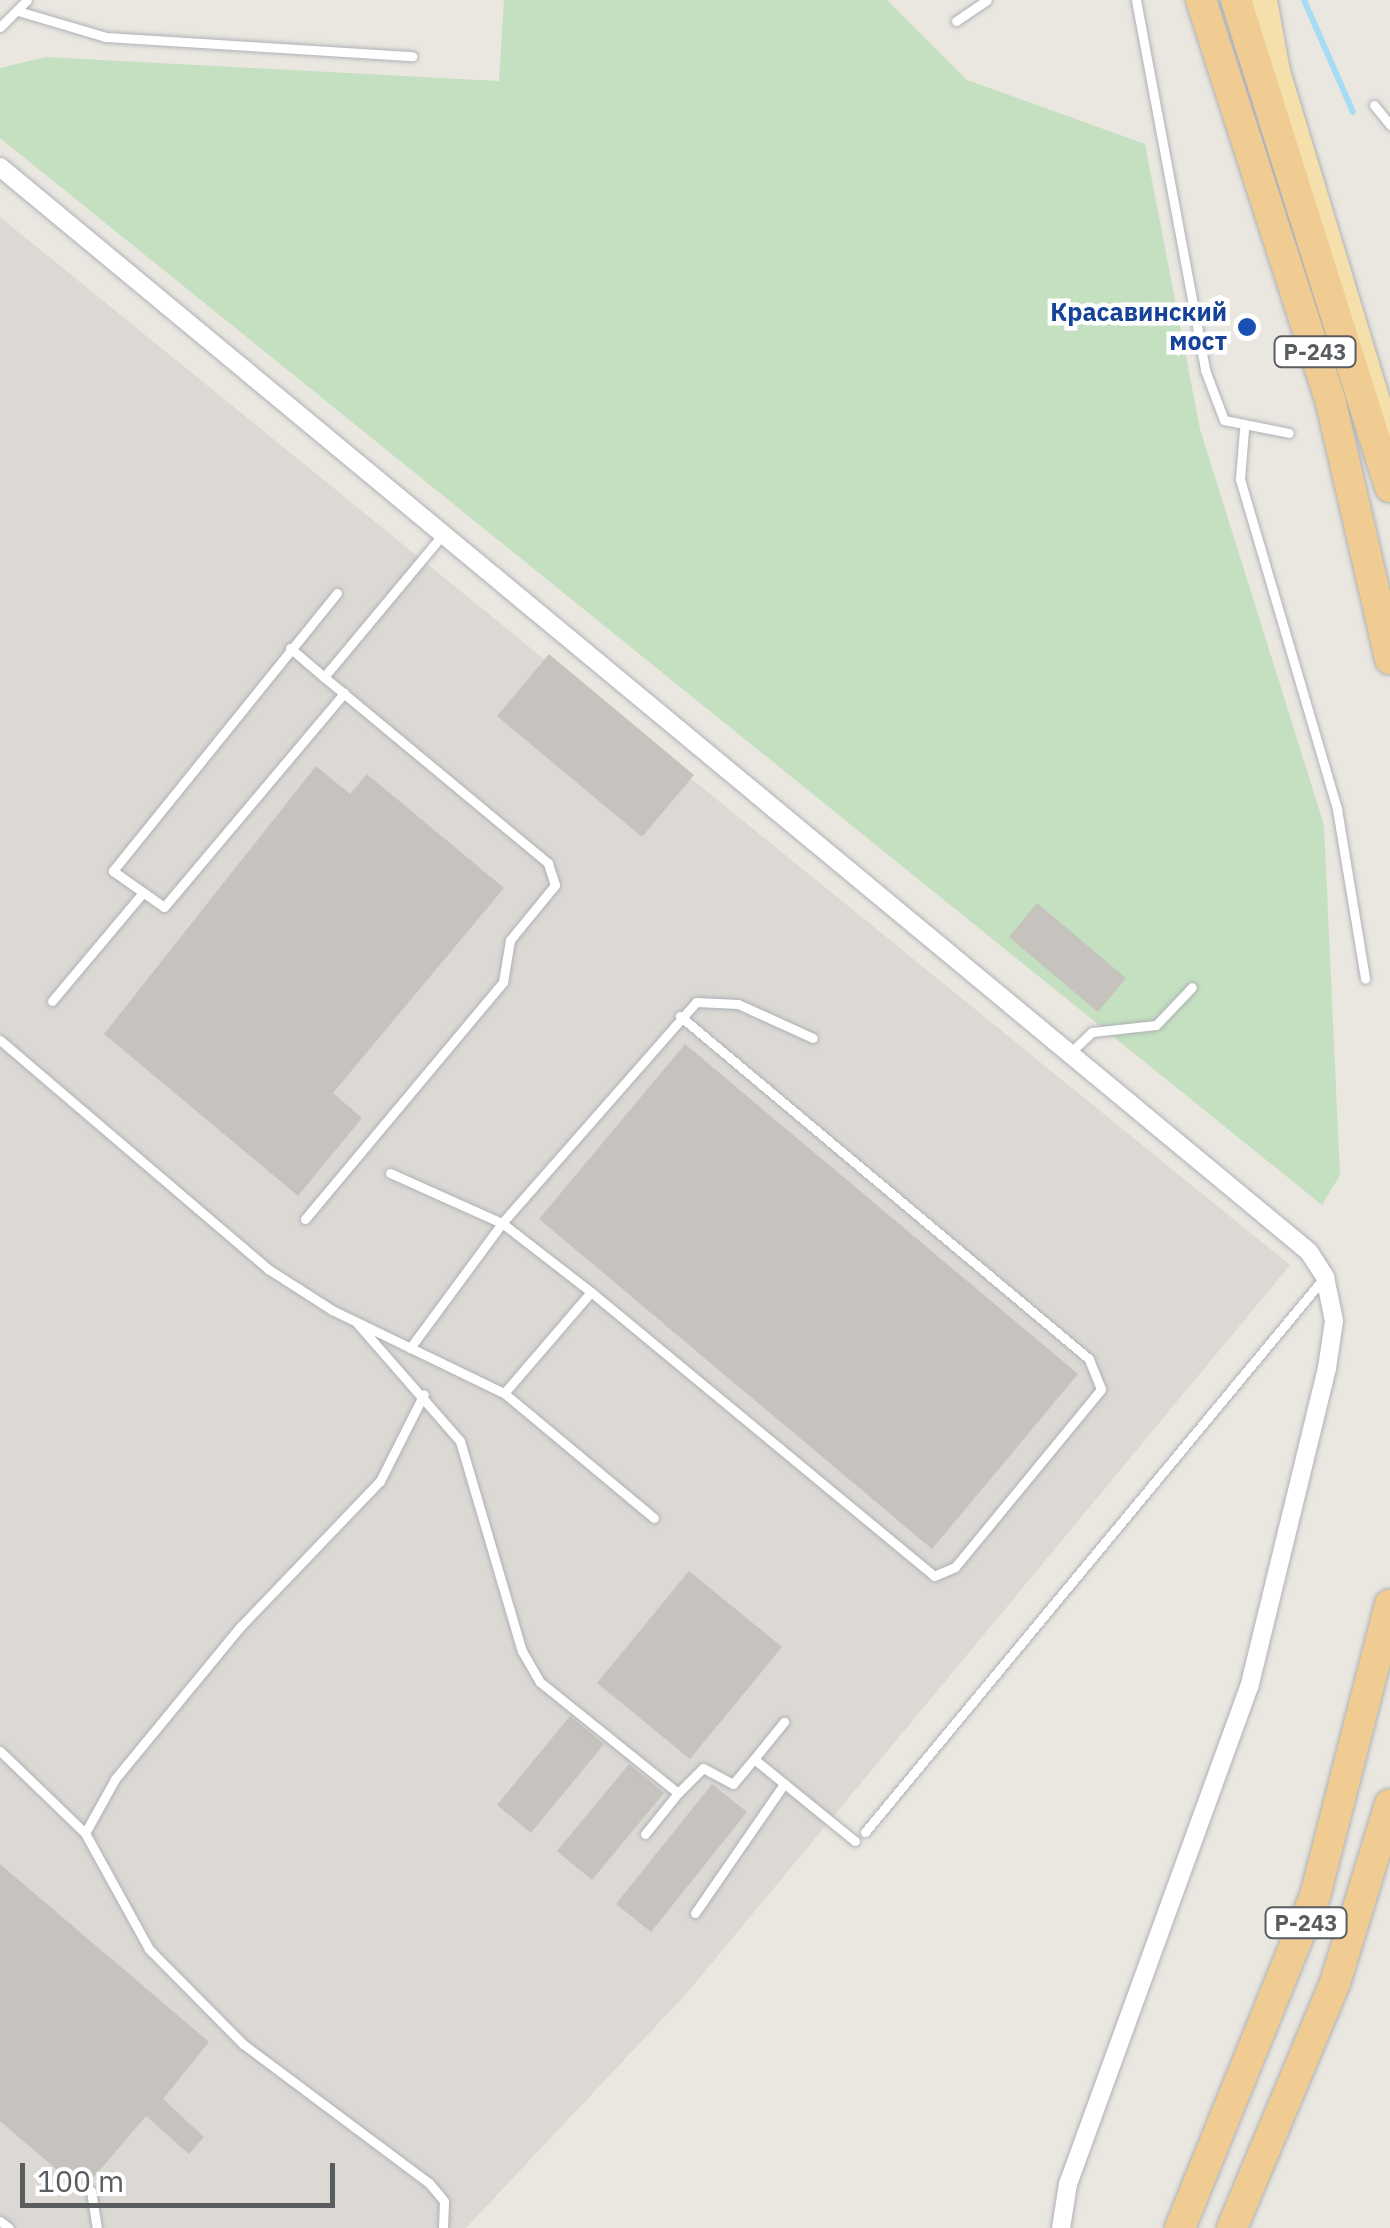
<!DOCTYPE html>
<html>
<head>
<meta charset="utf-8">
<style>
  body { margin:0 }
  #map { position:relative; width:1390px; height:2228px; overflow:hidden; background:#eae7e1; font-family:"IBM Plex Sans",sans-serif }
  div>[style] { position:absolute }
  .industrial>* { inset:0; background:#dcd9d5 }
  .green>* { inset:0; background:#c4e0c0 }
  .stream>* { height:6px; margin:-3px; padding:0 3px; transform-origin:3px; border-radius:3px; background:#a7ddf4 }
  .building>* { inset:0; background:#c6c2bd }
  .roads { filter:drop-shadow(0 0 2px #aeb2b5) drop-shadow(0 0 2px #aeb2b5) }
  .lane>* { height:9px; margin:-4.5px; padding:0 4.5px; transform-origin:4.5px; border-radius:4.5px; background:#fff }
  .street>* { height:18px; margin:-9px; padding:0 9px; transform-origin:9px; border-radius:9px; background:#fff }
  .primary>* { height:25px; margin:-12.5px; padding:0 12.5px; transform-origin:12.5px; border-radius:12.5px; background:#f5dfab }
  .highway>* { height:30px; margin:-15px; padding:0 15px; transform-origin:15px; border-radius:15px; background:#f0cc92 }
  .dots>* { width:28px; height:28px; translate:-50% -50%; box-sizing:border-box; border:5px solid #fff; border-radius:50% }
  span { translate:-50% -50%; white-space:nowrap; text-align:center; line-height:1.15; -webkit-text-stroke:9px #fff; paint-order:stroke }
  .shield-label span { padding:2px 8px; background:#fff; border:2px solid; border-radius:8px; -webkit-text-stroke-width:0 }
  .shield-label { font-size:22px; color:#595d60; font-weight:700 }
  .transit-label { font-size:25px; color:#164399; font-weight:700 }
  .right { translate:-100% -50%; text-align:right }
  .scale { position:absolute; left:20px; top:2163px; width:315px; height:45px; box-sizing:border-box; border:5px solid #595d60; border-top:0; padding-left:12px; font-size:30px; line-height:35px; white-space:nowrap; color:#595d60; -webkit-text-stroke:8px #fff; paint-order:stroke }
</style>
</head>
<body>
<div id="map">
  <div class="industrial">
    <div style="clip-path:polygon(0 217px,1290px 1265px,687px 1993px,466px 2228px,0 2228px)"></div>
  </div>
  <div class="green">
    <div style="clip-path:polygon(504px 0,887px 0,967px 80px,1145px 144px,1200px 429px,1324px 825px,1340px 1175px,1322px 1205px,0 138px,0 68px,46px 57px,499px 81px)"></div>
  </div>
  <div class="stream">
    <div style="left:1304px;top:0;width:122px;rotate:66.4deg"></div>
  </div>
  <div class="building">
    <div style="clip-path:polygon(549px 654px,694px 775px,642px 837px,497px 716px)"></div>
    <div style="clip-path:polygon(316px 766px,350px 794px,367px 774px,504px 888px,333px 1093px,362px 1118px,298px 1196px,104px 1034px)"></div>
    <div style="clip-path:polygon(1037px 903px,1126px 978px,1098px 1012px,1009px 937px)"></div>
    <div style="clip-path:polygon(685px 1044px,1078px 1374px,932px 1549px,539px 1219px)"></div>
    <div style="clip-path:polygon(689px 1571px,782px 1647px,690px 1759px,597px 1683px)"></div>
    <div style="clip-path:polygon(570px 1716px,604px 1744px,531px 1833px,497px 1805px)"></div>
    <div style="clip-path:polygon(629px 1764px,664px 1793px,592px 1880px,557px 1851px)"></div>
    <div style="clip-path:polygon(712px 1784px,747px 1812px,651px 1932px,616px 1904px)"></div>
    <div style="clip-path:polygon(0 1864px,209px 2042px,163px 2099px,204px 2137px,189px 2154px,146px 2116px,82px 2191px,0 2121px)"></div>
  </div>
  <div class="roads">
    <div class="lane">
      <div style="left:1136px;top:0;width:376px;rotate:79.4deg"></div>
      <div style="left:1205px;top:370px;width:53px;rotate:69.2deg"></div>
      <div style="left:1224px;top:420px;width:66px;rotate:11.3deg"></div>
      <div style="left:18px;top:11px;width:92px;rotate:16.5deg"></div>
      <div style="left:106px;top:37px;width:307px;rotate:3.6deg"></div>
      <div style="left:956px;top:21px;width:37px;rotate:-34deg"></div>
      <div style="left:0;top:27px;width:38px;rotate:-45deg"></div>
      <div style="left:1374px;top:105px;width:26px;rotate:51deg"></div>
      <div style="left:1244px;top:430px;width:49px;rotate:94.7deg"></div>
      <div style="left:1240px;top:479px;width:344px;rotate:73.6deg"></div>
      <div style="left:1337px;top:809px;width:172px;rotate:80.6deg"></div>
      <div style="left:337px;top:593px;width:357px;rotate:128.9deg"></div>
      <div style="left:113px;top:871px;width:62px;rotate:35.2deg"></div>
      <div style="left:164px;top:907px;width:280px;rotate:-49.9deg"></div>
      <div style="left:290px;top:648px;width:45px;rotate:40.5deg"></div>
      <div style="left:52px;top:1001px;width:137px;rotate:-50deg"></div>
      <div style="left:0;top:1040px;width:353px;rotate:40.5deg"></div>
      <div style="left:268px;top:1269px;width:76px;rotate:32.6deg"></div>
      <div style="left:332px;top:1310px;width:191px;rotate:25.8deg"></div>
      <div style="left:504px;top:1393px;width:195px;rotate:39.8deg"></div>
      <div style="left:1070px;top:1053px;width:30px;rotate:-44deg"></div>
      <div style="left:1092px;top:1032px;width:64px;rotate:-6.2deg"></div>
      <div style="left:1156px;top:1025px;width:52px;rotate:-46.5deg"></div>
      <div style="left:390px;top:1173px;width:123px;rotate:24.1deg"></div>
      <div style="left:502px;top:1223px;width:113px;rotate:37.8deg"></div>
      <div style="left:591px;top:1292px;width:133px;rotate:130.7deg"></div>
      <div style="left:305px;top:1219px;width:309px;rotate:-50.1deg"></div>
      <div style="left:503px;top:982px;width:43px;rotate:-80.5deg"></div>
      <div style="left:510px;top:940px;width:71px;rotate:-50.7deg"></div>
      <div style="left:555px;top:885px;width:23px;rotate:-108deg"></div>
      <div style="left:548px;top:863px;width:291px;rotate:-140.3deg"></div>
      <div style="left:324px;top:677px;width:186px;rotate:-50.2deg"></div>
      <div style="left:591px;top:1292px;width:445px;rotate:39.6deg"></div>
      <div style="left:934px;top:1576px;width:23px;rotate:-23deg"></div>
      <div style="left:955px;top:1567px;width:230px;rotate:-50.6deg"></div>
      <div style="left:1101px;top:1389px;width:32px;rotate:-112deg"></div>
      <div style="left:1089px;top:1359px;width:534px;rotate:-140.02deg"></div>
      <div style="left:357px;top:1323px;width:157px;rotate:48.9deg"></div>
      <div style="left:460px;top:1441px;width:219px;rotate:73.6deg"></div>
      <div style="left:522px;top:1651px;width:36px;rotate:60deg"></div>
      <div style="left:540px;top:1682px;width:177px;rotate:38.8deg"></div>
      <div style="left:678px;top:1793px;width:35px;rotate:-45deg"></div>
      <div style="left:703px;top:1768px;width:34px;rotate:28deg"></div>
      <div style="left:733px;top:1784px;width:33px;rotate:-50deg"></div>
      <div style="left:754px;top:1759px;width:130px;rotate:39.1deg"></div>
      <div style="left:410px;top:1348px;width:155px;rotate:-53.6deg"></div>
      <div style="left:502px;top:1223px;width:294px;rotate:-48.7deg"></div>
      <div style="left:696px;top:1002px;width:42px;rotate:2.7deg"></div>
      <div style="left:738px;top:1004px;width:82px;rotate:24.4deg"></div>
      <div style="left:0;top:1751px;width:118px;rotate:44deg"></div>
      <div style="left:85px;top:1833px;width:132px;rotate:61.1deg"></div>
      <div style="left:149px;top:1949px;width:134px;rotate:45.3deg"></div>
      <div style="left:243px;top:2044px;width:232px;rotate:36.8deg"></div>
      <div style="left:429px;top:2183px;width:23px;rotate:50deg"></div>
      <div style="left:444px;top:2201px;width:27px;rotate:92deg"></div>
      <div style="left:754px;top:1759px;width:48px;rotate:-51deg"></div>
      <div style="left:865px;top:1832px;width:718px;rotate:-50.37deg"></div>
      <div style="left:85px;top:1833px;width:62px;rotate:-60.9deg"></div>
      <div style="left:115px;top:1779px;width:197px;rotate:-50.6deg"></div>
      <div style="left:240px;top:1627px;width:202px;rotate:-46.2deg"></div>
      <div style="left:380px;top:1481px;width:97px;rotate:-63.2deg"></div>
      <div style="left:645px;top:1834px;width:53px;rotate:-51.2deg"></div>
      <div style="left:695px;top:1913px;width:157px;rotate:-55.4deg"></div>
      <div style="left:91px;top:2191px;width:37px;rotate:81deg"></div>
      <div style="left:0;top:2221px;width:11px;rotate:38deg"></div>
    </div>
    <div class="street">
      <div style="left:0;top:167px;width:1700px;rotate:39.65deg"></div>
      <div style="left:1309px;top:1252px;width:30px;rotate:57deg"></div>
      <div style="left:1325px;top:1277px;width:45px;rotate:78.4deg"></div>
      <div style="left:1334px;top:1321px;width:48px;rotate:98.5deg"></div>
      <div style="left:1327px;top:1368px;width:328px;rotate:103.7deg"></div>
      <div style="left:1249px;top:1687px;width:529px;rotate:110.01deg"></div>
      <div style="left:1068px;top:2184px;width:45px;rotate:99deg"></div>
    </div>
    <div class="primary">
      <div style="left:1264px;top:0;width:72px;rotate:79.6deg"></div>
      <div style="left:1277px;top:71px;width:389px;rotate:73.1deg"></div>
    </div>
    <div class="highway">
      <div style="left:1201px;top:0;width:423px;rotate:72.1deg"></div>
      <div style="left:1331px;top:403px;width:263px;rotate:77deg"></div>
      <div style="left:1236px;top:0;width:511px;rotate:72.45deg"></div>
      <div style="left:1180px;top:2228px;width:358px;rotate:-67.9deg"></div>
      <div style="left:1315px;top:1896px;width:301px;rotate:-75.6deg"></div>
      <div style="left:1232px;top:2228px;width:266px;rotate:-67.2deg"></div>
      <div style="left:1335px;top:1983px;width:187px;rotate:-72.9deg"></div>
    </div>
  </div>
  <div class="dots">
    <div style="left:1247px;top:327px;background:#1a4fb4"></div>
  </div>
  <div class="shield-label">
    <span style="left:1315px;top:352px">Р-243</span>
    <span style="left:1306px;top:1923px">Р-243</span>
  </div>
  <div class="transit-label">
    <span class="right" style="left:1227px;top:327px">Красавинский<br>мост</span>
  </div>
  <div class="scale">100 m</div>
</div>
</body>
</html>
